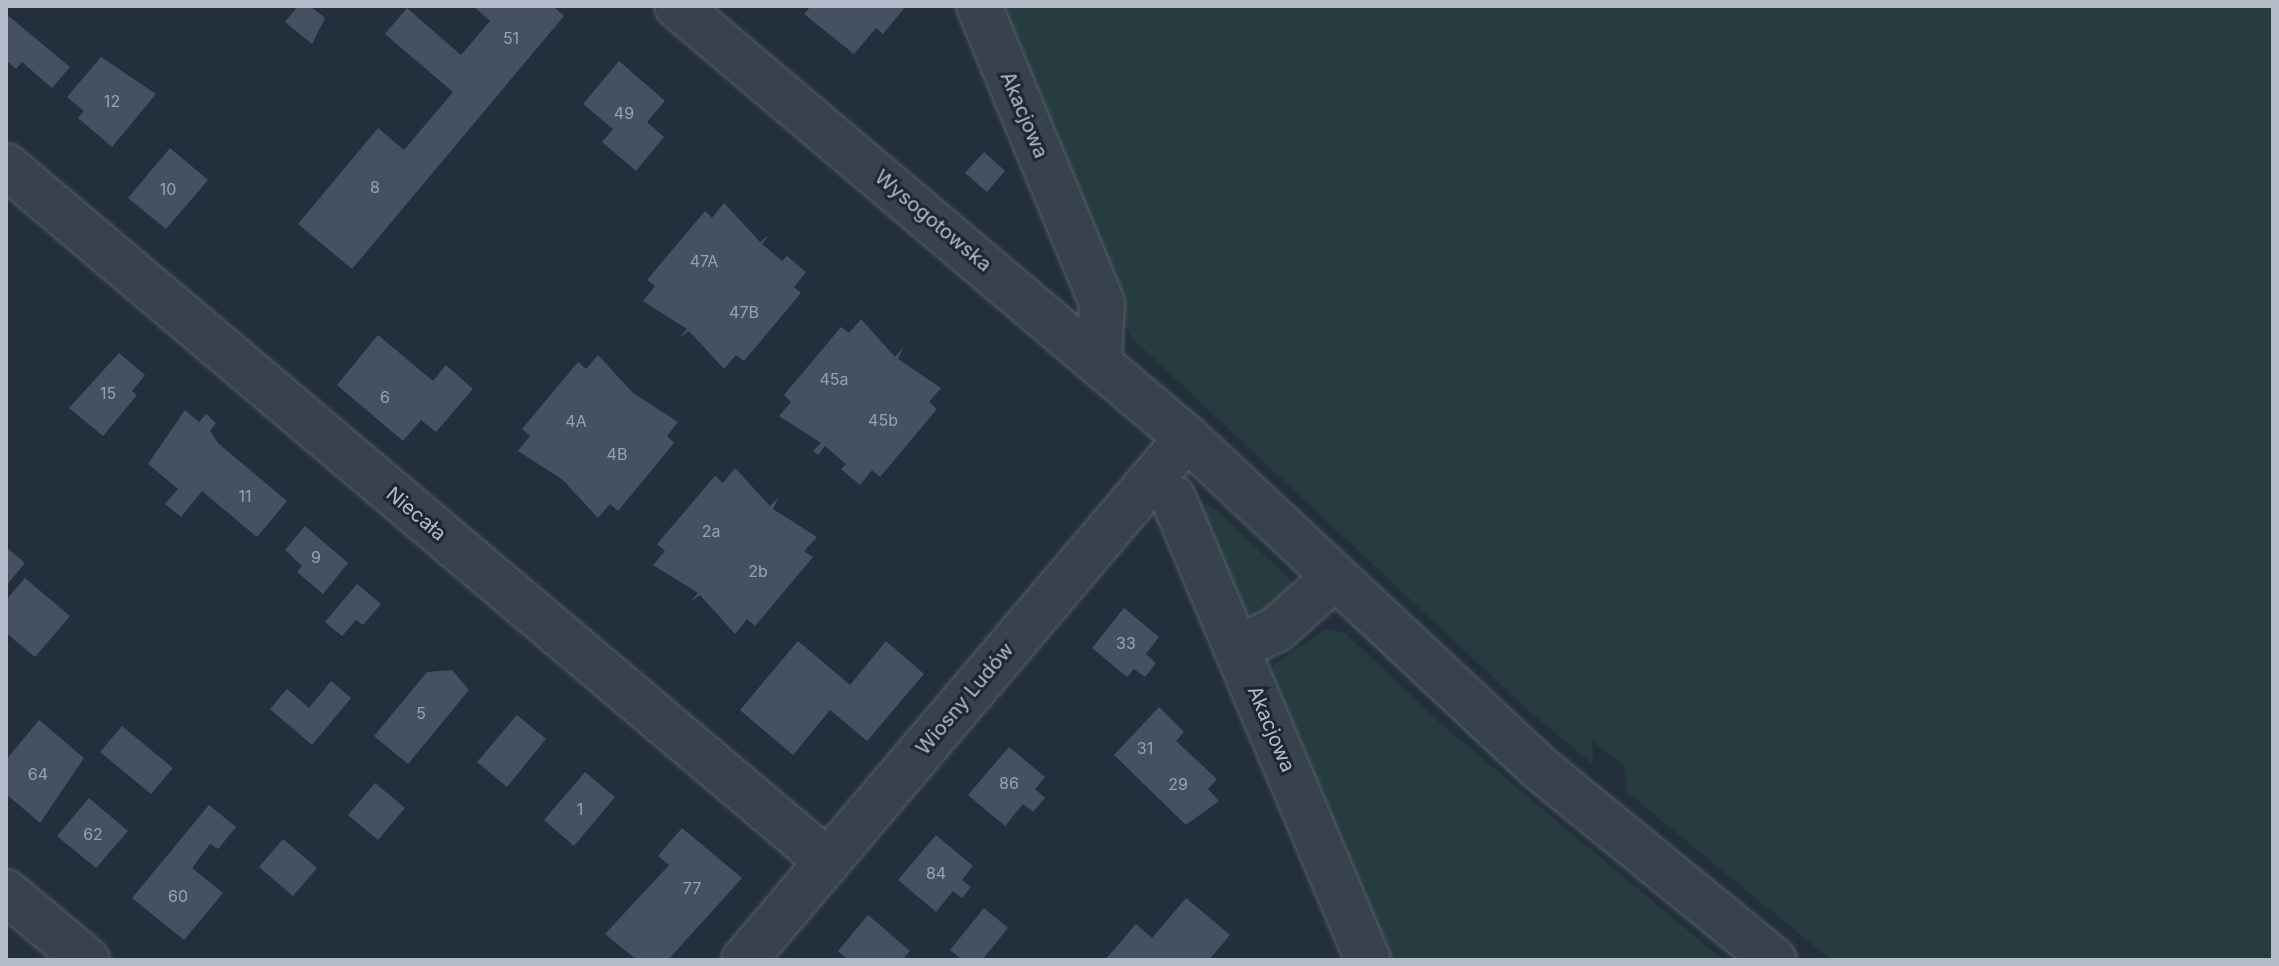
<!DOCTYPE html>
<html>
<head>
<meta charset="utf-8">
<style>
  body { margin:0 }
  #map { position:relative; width:2279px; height:966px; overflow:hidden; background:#242f3e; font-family:Inter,sans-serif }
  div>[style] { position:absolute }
  .green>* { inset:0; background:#263c3f }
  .building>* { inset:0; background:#455162 }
  .roads { filter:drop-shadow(0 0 2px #565f6c) drop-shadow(0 0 2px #565f6c) }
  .minor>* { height:44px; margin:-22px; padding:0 22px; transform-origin:22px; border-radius:22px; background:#38414e }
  span { translate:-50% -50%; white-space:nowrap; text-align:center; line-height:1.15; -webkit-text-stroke:6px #1d2633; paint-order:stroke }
  .number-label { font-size:16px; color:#98a1af }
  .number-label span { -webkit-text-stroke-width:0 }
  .street-label { font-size:20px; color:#b4bcc9 }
  .frame { position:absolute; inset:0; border:8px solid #b4bcc9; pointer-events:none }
</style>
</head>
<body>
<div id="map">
  <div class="green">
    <div style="clip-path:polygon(999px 6px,2273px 6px,2273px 960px,1831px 960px,1627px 792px,1624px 766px,1592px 741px,1593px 764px,1528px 710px,1130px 336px)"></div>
    <div style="clip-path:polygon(1194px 499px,1215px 509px,1295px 584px,1262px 617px,1241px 611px)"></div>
    <div style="clip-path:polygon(1344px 619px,1356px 625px,1746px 960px,1738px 960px,1505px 769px)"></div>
    <div style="clip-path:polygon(1325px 629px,1344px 632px,1440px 723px,1723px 960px,1389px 960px,1269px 679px,1275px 664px)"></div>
  </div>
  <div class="building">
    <div style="clip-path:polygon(298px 6px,310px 6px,325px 18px,312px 44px,285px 22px)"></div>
    <div style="clip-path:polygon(473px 6px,553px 6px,564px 16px,352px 269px,298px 224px,378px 128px,404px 150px,453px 92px,385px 34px,407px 8px,461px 55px,490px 21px)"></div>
    <div style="clip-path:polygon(811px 6px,906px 6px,883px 34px,876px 28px,854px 54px,804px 14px)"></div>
    <div style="clip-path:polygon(6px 14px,70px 67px,52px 88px,22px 62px,16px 69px,6px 60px)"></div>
    <div style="clip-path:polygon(101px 57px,156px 94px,112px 147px,78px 118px,84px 111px,67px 97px)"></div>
    <div style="clip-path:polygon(619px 61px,665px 101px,647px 122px,664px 137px,636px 171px,602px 142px,613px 129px,583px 104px)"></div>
    <div style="clip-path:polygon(170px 148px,208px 180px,166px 229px,128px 198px)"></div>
    <div style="clip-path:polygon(984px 152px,1005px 171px,987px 192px,965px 173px)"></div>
    <div style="clip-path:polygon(724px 203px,760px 242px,769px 235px,762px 244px,782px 261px,787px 256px,806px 272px,794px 287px,801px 293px,744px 361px,736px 355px,724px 369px,689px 331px,679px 338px,687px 329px,643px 301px,655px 286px,647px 280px,705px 211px,712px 218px)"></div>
    <div style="clip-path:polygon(861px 319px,895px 357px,903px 348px,898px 359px,941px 388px,929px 402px,937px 409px,880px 477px,872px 470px,860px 485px,841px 469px,846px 464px,825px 446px,818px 455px,813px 451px,821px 443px,779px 416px,791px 402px,784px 395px,841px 327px,849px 333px)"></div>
    <div style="clip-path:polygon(378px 335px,433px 381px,446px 365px,473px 389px,436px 432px,421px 420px,403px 441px,337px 385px)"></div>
    <div style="clip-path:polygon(119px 353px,145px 375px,132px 391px,137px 395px,103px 436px,69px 408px)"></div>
    <div style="clip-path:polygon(598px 355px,633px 393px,678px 422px,667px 436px,674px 443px,618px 511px,610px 504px,598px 518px,563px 480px,518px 451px,530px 436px,522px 429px,578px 362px,586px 369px)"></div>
    <div style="clip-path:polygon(185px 410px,199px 422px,206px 414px,216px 423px,210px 431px,218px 443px,287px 501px,257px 537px,202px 491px,181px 517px,165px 504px,178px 489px,148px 464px)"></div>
    <div style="clip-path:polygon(735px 468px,770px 506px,778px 498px,773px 509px,817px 537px,804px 551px,813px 557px,755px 626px,747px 619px,735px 634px,700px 595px,690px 602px,698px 593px,653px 565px,665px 551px,657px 544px,715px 476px,723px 483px)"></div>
    <div style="clip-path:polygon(305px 526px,348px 563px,323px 594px,297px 572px,302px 566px,285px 550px)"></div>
    <div style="clip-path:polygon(6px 547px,25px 563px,6px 586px)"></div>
    <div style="clip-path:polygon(25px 578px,70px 616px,35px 657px,6px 633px,6px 600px)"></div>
    <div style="clip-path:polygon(357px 584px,381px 604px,363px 625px,356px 620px,342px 636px,325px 622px)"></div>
    <div style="clip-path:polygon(1124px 608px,1159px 637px,1146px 654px,1156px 663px,1145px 677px,1134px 669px,1127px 677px,1092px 648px)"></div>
    <div style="clip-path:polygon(798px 641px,850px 685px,886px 641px,924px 674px,867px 741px,830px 710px,793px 755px,740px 710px)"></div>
    <div style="clip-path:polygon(452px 670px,469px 690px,408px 764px,374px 736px,427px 672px)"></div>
    <div style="clip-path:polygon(331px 681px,351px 698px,312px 745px,270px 709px,287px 689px,309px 708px)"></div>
    <div style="clip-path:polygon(1159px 707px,1184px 732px,1176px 741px,1217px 779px,1208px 789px,1219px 801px,1186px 825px,1114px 755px)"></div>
    <div style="clip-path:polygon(517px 715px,546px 739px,507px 787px,477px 762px)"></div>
    <div style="clip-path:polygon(39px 720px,84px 758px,40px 823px,6px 794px,6px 760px)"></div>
    <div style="clip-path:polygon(122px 726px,173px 768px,151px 794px,100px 752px)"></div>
    <div style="clip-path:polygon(1009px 747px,1045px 777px,1035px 789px,1045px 798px,1033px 812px,1023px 804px,1005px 826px,968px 795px)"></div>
    <div style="clip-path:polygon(585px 772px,615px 797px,574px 846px,544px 820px)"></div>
    <div style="clip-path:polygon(375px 783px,405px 808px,378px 840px,348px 815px)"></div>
    <div style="clip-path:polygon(89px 798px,128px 831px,96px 868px,57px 836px)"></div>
    <div style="clip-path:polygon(209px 805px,236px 827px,218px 849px,210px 844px,192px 868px,223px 893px,184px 940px,132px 898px)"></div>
    <div style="clip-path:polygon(682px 828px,742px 878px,668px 960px,637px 960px,605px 934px,669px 865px,658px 856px)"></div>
    <div style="clip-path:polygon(936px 835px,973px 866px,962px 880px,971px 887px,962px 898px,953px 891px,936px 912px,898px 880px)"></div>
    <div style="clip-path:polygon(283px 839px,317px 868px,293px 896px,259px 867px)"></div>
    <div style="clip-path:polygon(1186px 898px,1230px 935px,1209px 960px,1105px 960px,1136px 924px,1152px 938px)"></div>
    <div style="clip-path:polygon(984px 908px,1008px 928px,982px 960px,962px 960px,950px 950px)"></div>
    <div style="clip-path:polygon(868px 915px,910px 951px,902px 960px,848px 960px,838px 951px)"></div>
  </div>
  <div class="roads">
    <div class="minor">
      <div style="left:677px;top:6px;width:668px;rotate:40.27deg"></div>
      <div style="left:1187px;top:438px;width:480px;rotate:43.1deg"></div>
      <div style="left:1537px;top:766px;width:306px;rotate:39.3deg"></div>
      <div style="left:979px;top:6px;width:321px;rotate:67.5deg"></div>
      <div style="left:1102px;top:303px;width:58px;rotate:93deg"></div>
      <div style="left:6px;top:166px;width:1076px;rotate:40.25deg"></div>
      <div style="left:1173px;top:498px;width:501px;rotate:67.12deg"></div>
      <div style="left:1237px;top:648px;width:44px;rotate:-25.4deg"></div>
      <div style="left:1277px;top:629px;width:76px;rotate:-41.8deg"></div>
      <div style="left:6px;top:892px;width:106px;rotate:40deg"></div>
      <div style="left:744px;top:960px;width:685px;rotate:-49.68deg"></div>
    </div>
  </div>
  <div class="number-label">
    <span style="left:511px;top:38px">51</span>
    <span style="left:112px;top:101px">12</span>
    <span style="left:624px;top:113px">49</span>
    <span style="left:375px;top:187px">8</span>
    <span style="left:168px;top:189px">10</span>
    <span style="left:704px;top:261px">47A</span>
    <span style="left:744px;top:312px">47B</span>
    <span style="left:834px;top:379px">45a</span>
    <span style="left:108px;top:393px">15</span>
    <span style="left:385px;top:397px">6</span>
    <span style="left:883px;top:420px">45b</span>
    <span style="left:576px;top:421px">4A</span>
    <span style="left:617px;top:454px">4B</span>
    <span style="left:245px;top:496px">11</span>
    <span style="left:711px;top:531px">2a</span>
    <span style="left:316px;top:557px">9</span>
    <span style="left:758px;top:571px">2b</span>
    <span style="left:1126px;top:643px">33</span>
    <span style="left:421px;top:713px">5</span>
    <span style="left:1145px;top:748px">31</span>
    <span style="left:38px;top:774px">64</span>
    <span style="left:1009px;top:783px">86</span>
    <span style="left:1178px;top:784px">29</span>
    <span style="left:580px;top:809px">1</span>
    <span style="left:93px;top:834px">62</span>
    <span style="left:936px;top:873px">84</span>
    <span style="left:692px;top:888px">77</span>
    <span style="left:178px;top:896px">60</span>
  </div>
  <div class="street-label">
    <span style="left:1024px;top:115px;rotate:67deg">Akacjowa</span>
    <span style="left:933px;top:221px;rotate:40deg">Wysogotowska</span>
    <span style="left:416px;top:514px;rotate:40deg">Niecała</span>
    <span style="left:965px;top:699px;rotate:-50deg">Wiosny Ludów</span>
    <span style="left:1271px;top:729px;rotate:67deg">Akacjowa</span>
  </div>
  <div class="frame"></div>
</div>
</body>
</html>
